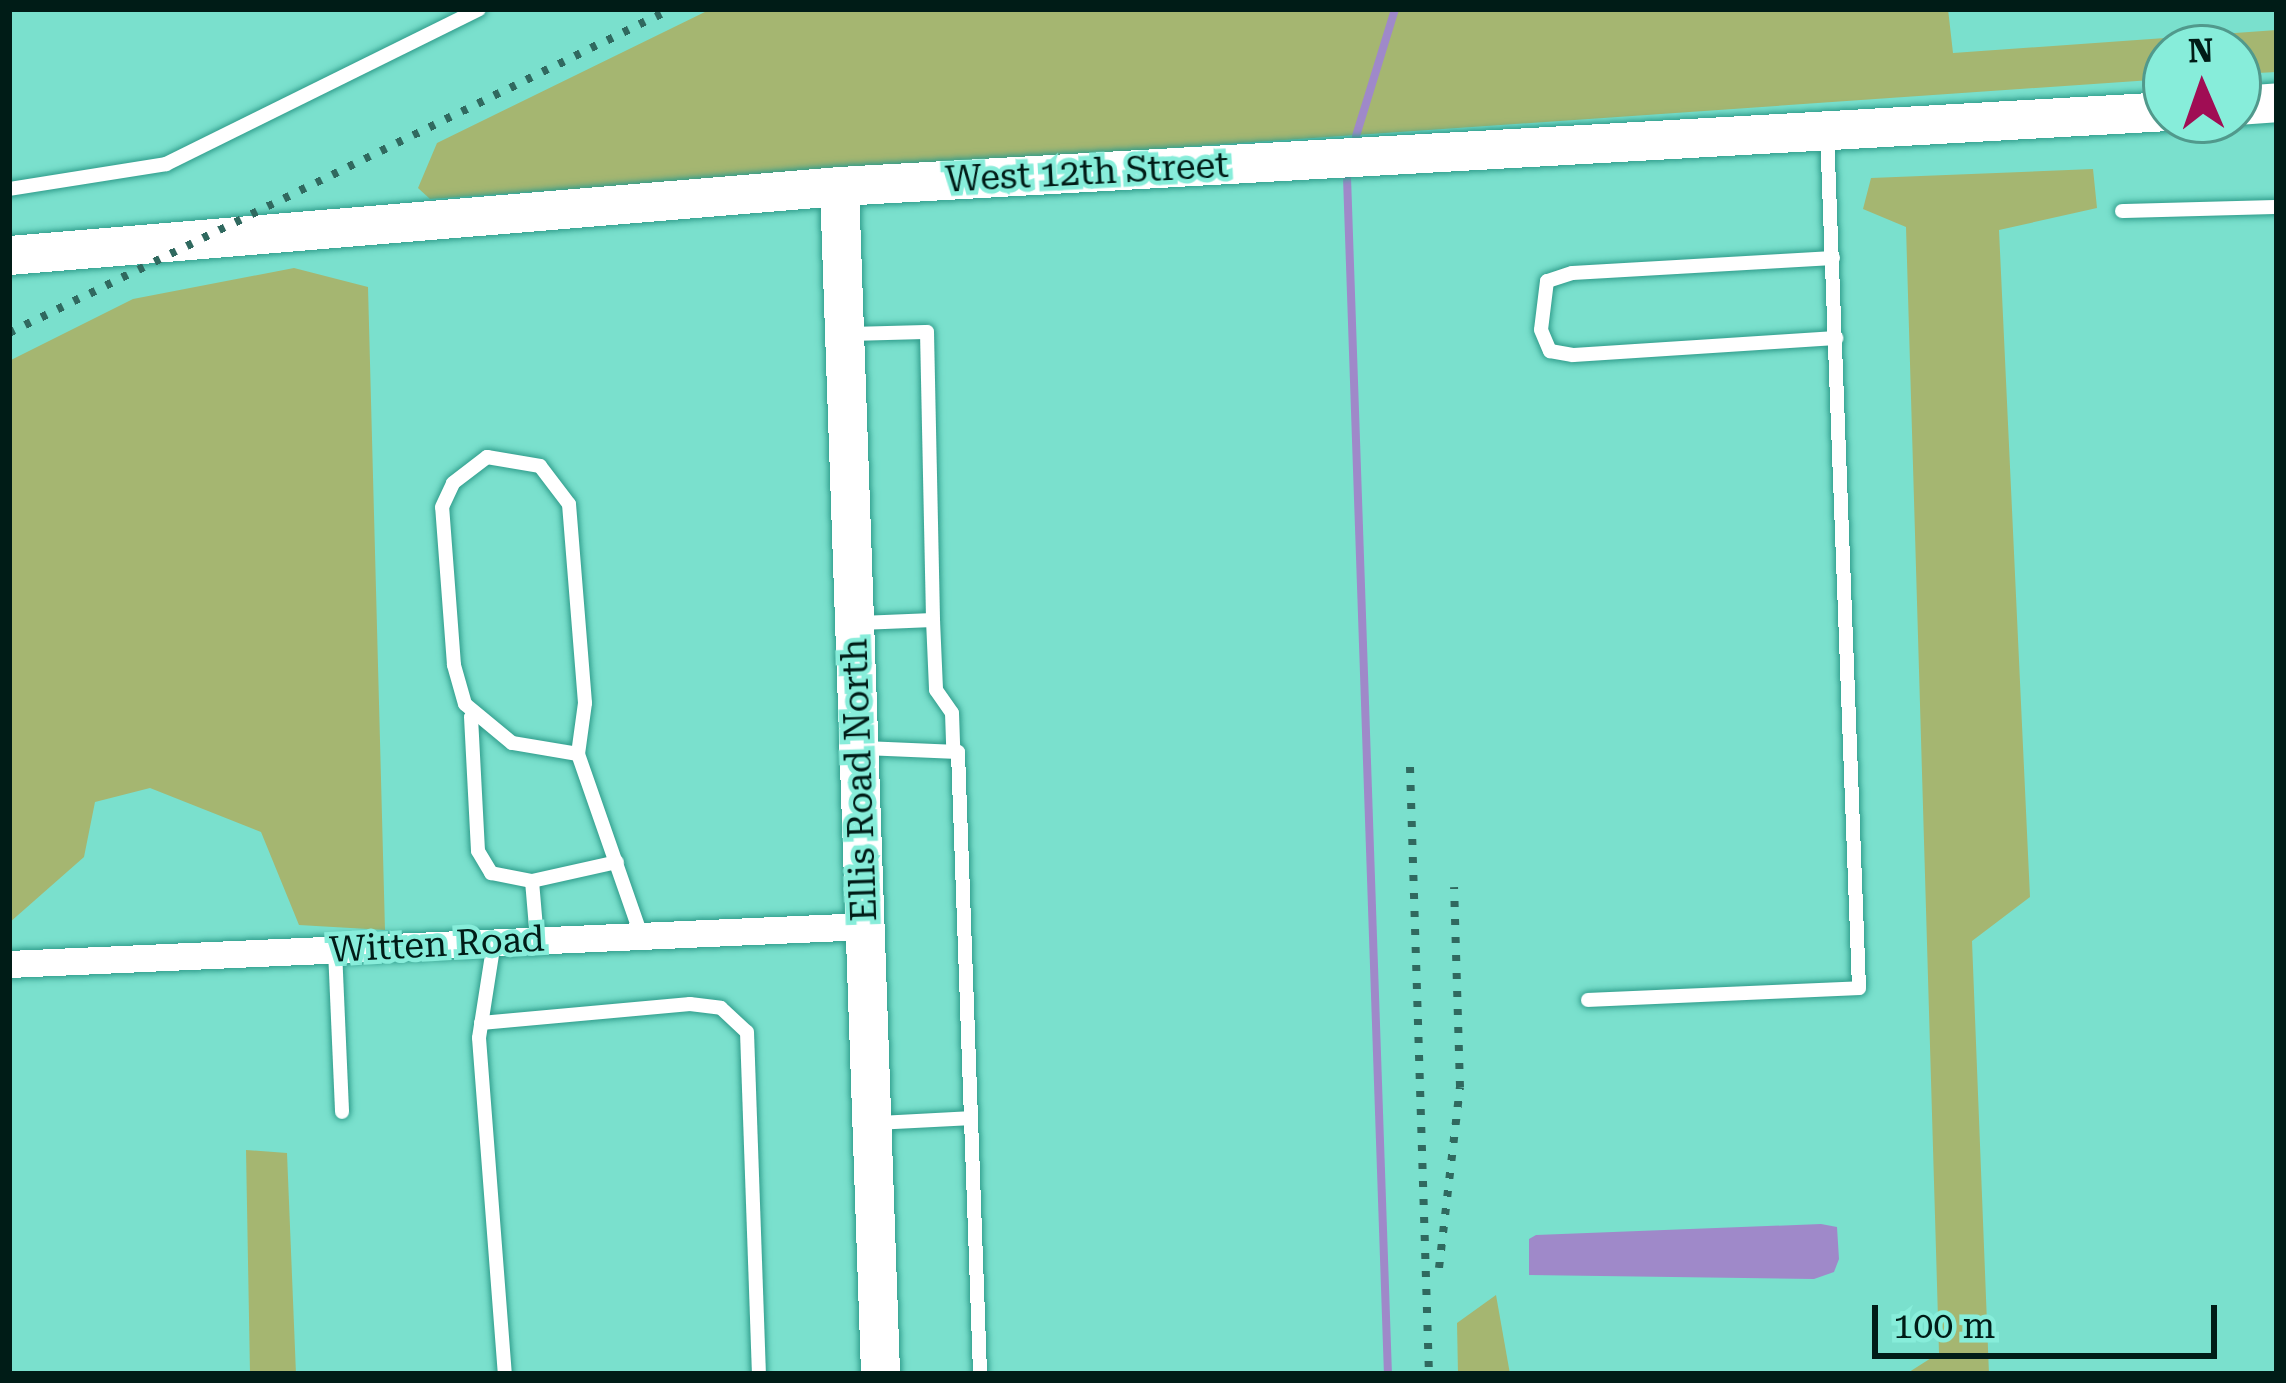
<!DOCTYPE html>
<html>
<head>
<meta charset="utf-8">
<style>
  body { margin:0 }
  #map { position:relative; width:2286px; height:1383px; overflow:hidden; background:#7ae0cd; font-family:"Roboto Serif",serif }
  div>[style] { position:absolute }
  .green>* { inset:0; background:#a5b671 }
  .water>* { inset:0; background:#9f89c9 }
  .stream>* { height:8px; margin:-4px; padding:0 4px; transform-origin:4px; border-radius:4px; background:#9f89c9 }
  .roads { filter:drop-shadow(0 0 3px #2e9b8a) drop-shadow(0 0 3px #2e9b8a) }
  .lane>* { height:14px; margin:-7px; padding:0 7px; transform-origin:7px; border-radius:7px; background:#fff }
  .street>* { height:27px; margin:-13.5px; padding:0 13.5px; transform-origin:13.5px; border-radius:13.5px; background:#fff }
  .secondary>* { height:39px; margin:-19.5px; padding:0 19.5px; transform-origin:19.5px; border-radius:19.5px; background:#fff }
  .rail>* { height:8px; margin-top:-4px; transform-origin:0; background:repeating-linear-gradient(90deg,#30695f 0 6px,transparent 0 18px) }
  span { translate:-50% -50%; white-space:nowrap; text-align:center; line-height:1.15; -webkit-text-stroke:9px #87edda; paint-order:stroke }
  .street-label { font-size:36px; color:#001c17 }
  .frame { position:absolute; inset:0; border:12px solid #001c17; pointer-events:none }
  .north { position:absolute; left:2142px; top:24px; width:120px; height:120px; box-sizing:border-box; background:#87edda; border:3px solid #51998c; border-radius:50%; rotate:358deg; font-size:33px; font-weight:700; line-height:48px; text-align:center; color:#001c17 }
  .north::after { content:''; display:block; margin:auto; width:42px; height:54px; background:#a00d54; clip-path:polygon(50% 0,100% 100%,50% 72%,0 100%) }
  .scale { position:absolute; left:1872px; top:1305px; width:345px; height:54px; box-sizing:border-box; border:6px solid #001c17; border-top:0; padding-left:15px; font-size:36px; line-height:42px; white-space:nowrap; color:#001c17; -webkit-text-stroke:9px #87edda; paint-order:stroke }
</style>
</head>
<body>
<div id="map">
  <div class="green">
    <div style="clip-path:polygon(711px 9px,1948px 9px,1953px 53px,2277px 30px,2277px 72px,2238px 74px,2238px 48px,2166px 48px,2166px 79px,430px 199px,418px 188px,437px 143px)"></div>
    <div style="clip-path:polygon(2093px 169px,2097px 208px,1999px 230px,2030px 897px,1972px 941px,1989px 1374px,1906px 1374px,1939px 1353px,1906px 227px,1863px 209px,1871px 178px)"></div>
    <div style="clip-path:polygon(294px 268px,368px 287px,385px 930px,299px 925px,261px 832px,150px 788px,95px 802px,84px 857px,9px 923px,9px 361px,133px 299px)"></div>
    <div style="clip-path:polygon(246px 1150px,287px 1153px,296px 1374px,250px 1374px)"></div>
    <div style="clip-path:polygon(1496px 1295px,1510px 1374px,1458px 1374px,1457px 1323px)"></div>
  </div>
  <div class="water">
    <div style="clip-path:polygon(1821px 1224px,1837px 1227px,1839px 1259px,1834px 1272px,1814px 1279px,1529px 1275px,1529px 1239px,1536px 1235px)"></div>
  </div>
  <div class="stream">
    <div style="left:1356px;top:136px;width:133px;rotate:-72.9deg"></div>
    <div style="left:1347px;top:177px;width:1198px;rotate:88.04deg"></div>
  </div>
  <div class="roads">
    <div class="lane">
      <div style="left:9px;top:189px;width:159px;rotate:-9deg"></div>
      <div style="left:166px;top:164px;width:349px;rotate:-26.3deg"></div>
      <div style="left:2122px;top:211px;width:155px;rotate:-1.5deg"></div>
      <div style="left:1833px;top:258px;width:261px;rotate:176.7deg"></div>
      <div style="left:1572px;top:273px;width:26px;rotate:162deg"></div>
      <div style="left:1547px;top:281px;width:49px;rotate:97deg"></div>
      <div style="left:1541px;top:330px;width:23px;rotate:67deg"></div>
      <div style="left:1550px;top:351px;width:23px;rotate:10deg"></div>
      <div style="left:1573px;top:355px;width:264px;rotate:-3.7deg"></div>
      <div style="left:848px;top:334px;width:79px;rotate:-1.5deg"></div>
      <div style="left:927px;top:332px;width:288px;rotate:88.8deg"></div>
      <div style="left:933px;top:620px;width:73px;rotate:177.6deg"></div>
      <div style="left:933px;top:620px;width:70px;rotate:87.5deg"></div>
      <div style="left:936px;top:690px;width:28px;rotate:55deg"></div>
      <div style="left:952px;top:713px;width:33px;rotate:88deg"></div>
      <div style="left:471px;top:717px;width:134px;rotate:87deg"></div>
      <div style="left:478px;top:851px;width:26px;rotate:59deg"></div>
      <div style="left:491px;top:873px;width:42px;rotate:11deg"></div>
      <div style="left:532px;top:881px;width:87px;rotate:-12.6deg"></div>
      <div style="left:864px;top:748px;width:94px;rotate:2.4deg"></div>
      <div style="left:958px;top:752px;width:622px;rotate:87.97deg"></div>
      <div style="left:578px;top:754px;width:67px;rotate:-170.5deg"></div>
      <div style="left:512px;top:743px;width:61px;rotate:-140.3deg"></div>
      <div style="left:465px;top:704px;width:41px;rotate:-105.8deg"></div>
      <div style="left:454px;top:665px;width:158px;rotate:-94.3deg"></div>
      <div style="left:442px;top:507px;width:26px;rotate:-65deg"></div>
      <div style="left:453px;top:483px;width:43px;rotate:-37.4deg"></div>
      <div style="left:487px;top:457px;width:54px;rotate:9.6deg"></div>
      <div style="left:540px;top:466px;width:48px;rotate:52.7deg"></div>
      <div style="left:569px;top:504px;width:200px;rotate:85.4deg"></div>
      <div style="left:585px;top:703px;width:51px;rotate:97.8deg"></div>
      <div style="left:578px;top:754px;width:192px;rotate:70.8deg"></div>
      <div style="left:532px;top:881px;width:58px;rotate:85.1deg"></div>
      <div style="left:494px;top:942px;width:97px;rotate:98.9deg"></div>
      <div style="left:479px;top:1038px;width:337px;rotate:85.6deg"></div>
      <div style="left:335px;top:950px;width:162px;rotate:87.5deg"></div>
      <div style="left:1588px;top:1000px;width:271px;rotate:-2.5deg"></div>
      <div style="left:1859px;top:988px;width:857px;rotate:-92.14deg"></div>
      <div style="left:481px;top:1023px;width:210px;rotate:-5.2deg"></div>
      <div style="left:690px;top:1004px;width:31px;rotate:7deg"></div>
      <div style="left:721px;top:1008px;width:35px;rotate:43deg"></div>
      <div style="left:747px;top:1032px;width:342px;rotate:88deg"></div>
      <div style="left:877px;top:1123px;width:94px;rotate:-3deg"></div>
    </div>
    <div class="street">
      <div style="left:9px;top:964px;width:857px;rotate:-2.54deg"></div>
    </div>
    <div class="secondary">
      <div style="left:2238px;top:105px;width:39px;rotate:-4deg"></div>
      <div style="left:839px;top:186px;width:1189px;rotate:88.02deg"></div>
      <div style="left:9px;top:255px;width:833px;rotate:-4.75deg"></div>
      <div style="left:839px;top:186px;width:1329px;rotate:-3.23deg"></div>
    </div>
  </div>
  <div class="rail">
    <div style="left:9px;top:333px;width:737px;rotate:-26.08deg"></div>
    <div style="left:1410px;top:767px;width:607px;rotate:88.21deg"></div>
    <div style="left:1439px;top:1268px;width:182px;rotate:-83.4deg"></div>
    <div style="left:1460px;top:1087px;width:200px;rotate:-91.7deg"></div>
  </div>
  <div class="street-label">
    <span style="left:1087px;top:173px;rotate:-3deg">West 12th Street</span>
    <span style="left:860px;top:780px;rotate:-92deg">Ellis Road North</span>
    <span style="left:437px;top:945px;rotate:-3deg">Witten Road</span>
  </div>
  <div class="frame"></div>
  <div class="north">N</div>
  <div class="scale">100 m</div>
</div>
</body>
</html>
